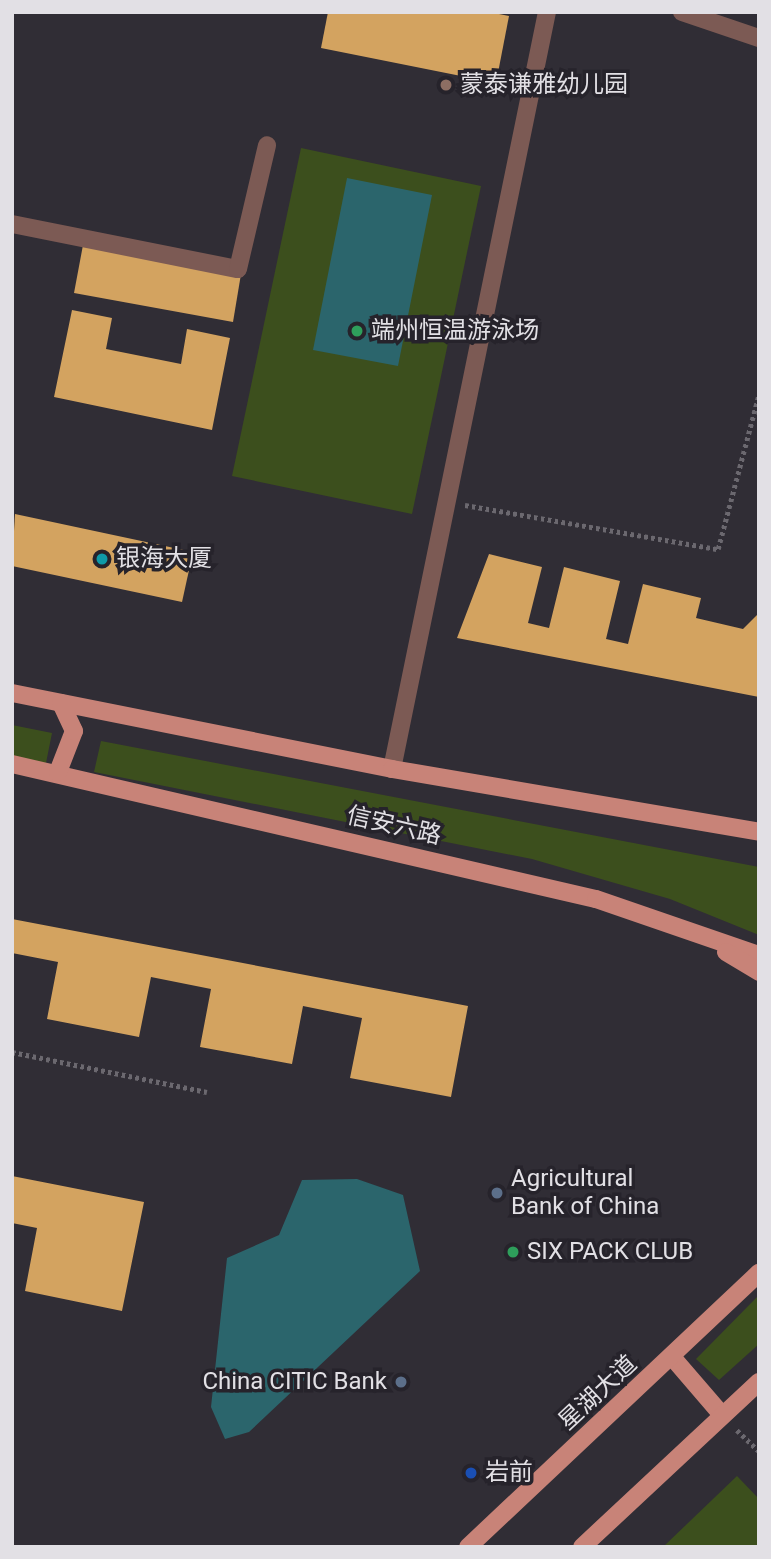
<!DOCTYPE html>
<html>
<head>
<meta charset="utf-8">
<style>
  body { margin:0 }
  #map { position:relative; width:771px; height:1559px; overflow:hidden; background:#302d35; font-family:Roboto,"Noto Sans SC",sans-serif }
  div>[style] { position:absolute }
  .green>* { inset:0; background:#3c4f1d }
  .water>* { inset:0; background:#2b656c }
  .building>* { inset:0; background:#d3a360 }
  .path>* { height:4.5px; margin-top:-2.25px; transform-origin:0; background:repeating-linear-gradient(90deg,#6b686f 0 3.5px,transparent 0 7px) }
  .minor>* { height:18px; margin:-9px; padding:0 9px; transform-origin:9px; border-radius:9px; background:#7c5a54 }
  .major>* { height:18px; margin:-9px; padding:0 9px; transform-origin:9px; border-radius:9px; background:#c88378 }
  .dots>* { width:19px; height:19px; translate:-50% -50%; box-sizing:border-box; border:4px solid #26232b; border-radius:50% }
  span { translate:-50% -50%; white-space:nowrap; text-align:center; line-height:1.15; -webkit-text-stroke:7px #26232b; paint-order:stroke }
  .poi-label { font-size:24px; color:#e2e0e5 }
  .left { translate:0 -50%; text-align:left }
  .right { translate:-100% -50%; text-align:right }
  .street-label { font-size:24px; color:#e2e0e5 }
  .frame { position:absolute; inset:0; border:14px solid #e2e0e5; pointer-events:none }
</style>
</head>
<body>
<div id="map">
  <div class="green">
    <div style="clip-path:polygon(301px 148px,481px 186px,412px 514px,232px 476px)"></div>
    <div style="clip-path:polygon(12px 725px,52px 733px,46px 763px,12px 756px)"></div>
    <div style="clip-path:polygon(101px 741px,759px 867px,759px 935px,670px 899px,532px 859px,94px 772px)"></div>
    <div style="clip-path:polygon(759px 1295px,759px 1344px,719px 1380px,696px 1359px)"></div>
    <div style="clip-path:polygon(737px 1476px,759px 1499px,759px 1547px,663px 1547px)"></div>
  </div>
  <div class="water">
    <div style="clip-path:polygon(347px 178px,432px 195px,398px 366px,313px 350px)"></div>
    <div style="clip-path:polygon(357px 1179px,403px 1195px,420px 1271px,249px 1432px,225px 1439px,211px 1407px,227px 1258px,279px 1235px,302px 1180px)"></div>
  </div>
  <div class="building">
    <div style="clip-path:polygon(328px 12px,489px 12px,509px 16px,496px 83px,321px 48px)"></div>
    <div style="clip-path:polygon(83px 245px,241px 274px,233px 322px,74px 293px)"></div>
    <div style="clip-path:polygon(72px 310px,112px 318px,106px 349px,181px 364px,187px 329px,230px 338px,212px 430px,54px 397px)"></div>
    <div style="clip-path:polygon(15px 514px,193px 552px,182px 602px,12px 566px)"></div>
    <div style="clip-path:polygon(489px 554px,542px 567px,528px 623px,549px 628px,564px 567px,620px 581px,606px 639px,628px 644px,643px 584px,701px 598px,696px 618px,743px 629px,759px 613px,759px 697px,457px 638px)"></div>
    <div style="clip-path:polygon(12px 919px,468px 1006px,451px 1097px,350px 1078px,362px 1018px,303px 1006px,292px 1064px,200px 1047px,211px 989px,151px 977px,139px 1037px,47px 1019px,58px 962px,12px 953px)"></div>
    <div style="clip-path:polygon(12px 1176px,144px 1202px,122px 1311px,25px 1291px,37px 1228px,12px 1223px)"></div>
  </div>
  <div class="path">
    <div style="left:465px;top:505px;width:257px;rotate:9.9deg"></div>
    <div style="left:718px;top:549px;width:160px;rotate:-75.2deg"></div>
    <div style="left:12px;top:1052px;width:199px;rotate:11.6deg"></div>
    <div style="left:737px;top:1430px;width:30px;rotate:44deg"></div>
  </div>
  <div class="minor">
    <div style="left:682px;top:12px;width:81px;rotate:18.7deg"></div>
    <div style="left:12px;top:224px;width:230px;rotate:11.3deg"></div>
    <div style="left:238px;top:269px;width:127px;rotate:-76.8deg"></div>
    <div style="left:392px;top:769px;width:773px;rotate:-78.43deg"></div>
  </div>
  <div class="major">
    <div style="left:12px;top:693px;width:388px;rotate:11.3deg"></div>
    <div style="left:392px;top:769px;width:372px;rotate:9.7deg"></div>
    <div style="left:12px;top:764px;width:599px;rotate:13.02deg"></div>
    <div style="left:596px;top:899px;width:172px;rotate:19deg"></div>
    <div style="left:58px;top:772px;width:44px;rotate:-68.7deg"></div>
    <div style="left:74px;top:731px;width:31px;rotate:-115deg"></div>
    <div style="left:726px;top:952px;width:39px;rotate:31deg"></div>
    <div style="left:673px;top:1358px;width:75px;rotate:49.3deg"></div>
    <div style="left:468px;top:1547px;width:400px;rotate:-43.3deg"></div>
    <div style="left:582px;top:1547px;width:242px;rotate:-43deg"></div>
  </div>
  <div class="dots">
    <div style="left:446px;top:85px;background:#8d6e63"></div>
    <div style="left:357px;top:331px;background:#2e9e5b"></div>
    <div style="left:102px;top:559px;background:#0f9aa8"></div>
    <div style="left:497px;top:1193px;background:#5c6f8a"></div>
    <div style="left:513px;top:1252px;background:#2e9e5b"></div>
    <div style="left:401px;top:1382px;background:#5c6f8a"></div>
    <div style="left:471px;top:1473px;background:#1a4fb4"></div>
  </div>
  <div class="poi-label">
    <span class="left" style="left:460px;top:85px">蒙泰谦雅幼儿园</span>
    <span class="left" style="left:371px;top:331px">端州恒温游泳场</span>
    <span class="left" style="left:116px;top:559px">银海大厦</span>
    <span class="left" style="left:511px;top:1193px">Agricultural<br>Bank of China</span>
    <span class="left" style="left:527px;top:1252px">SIX PACK CLUB</span>
    <span class="right" style="left:387px;top:1382px">China CITIC Bank</span>
    <span class="left" style="left:485px;top:1473px">岩前</span>
  </div>
  <div class="street-label">
    <span style="left:394px;top:826px;rotate:13deg">信安六路</span>
    <span style="left:598px;top:1393px;rotate:-43deg">星湖大道</span>
  </div>
  <div class="frame"></div>
</div>
</body>
</html>
